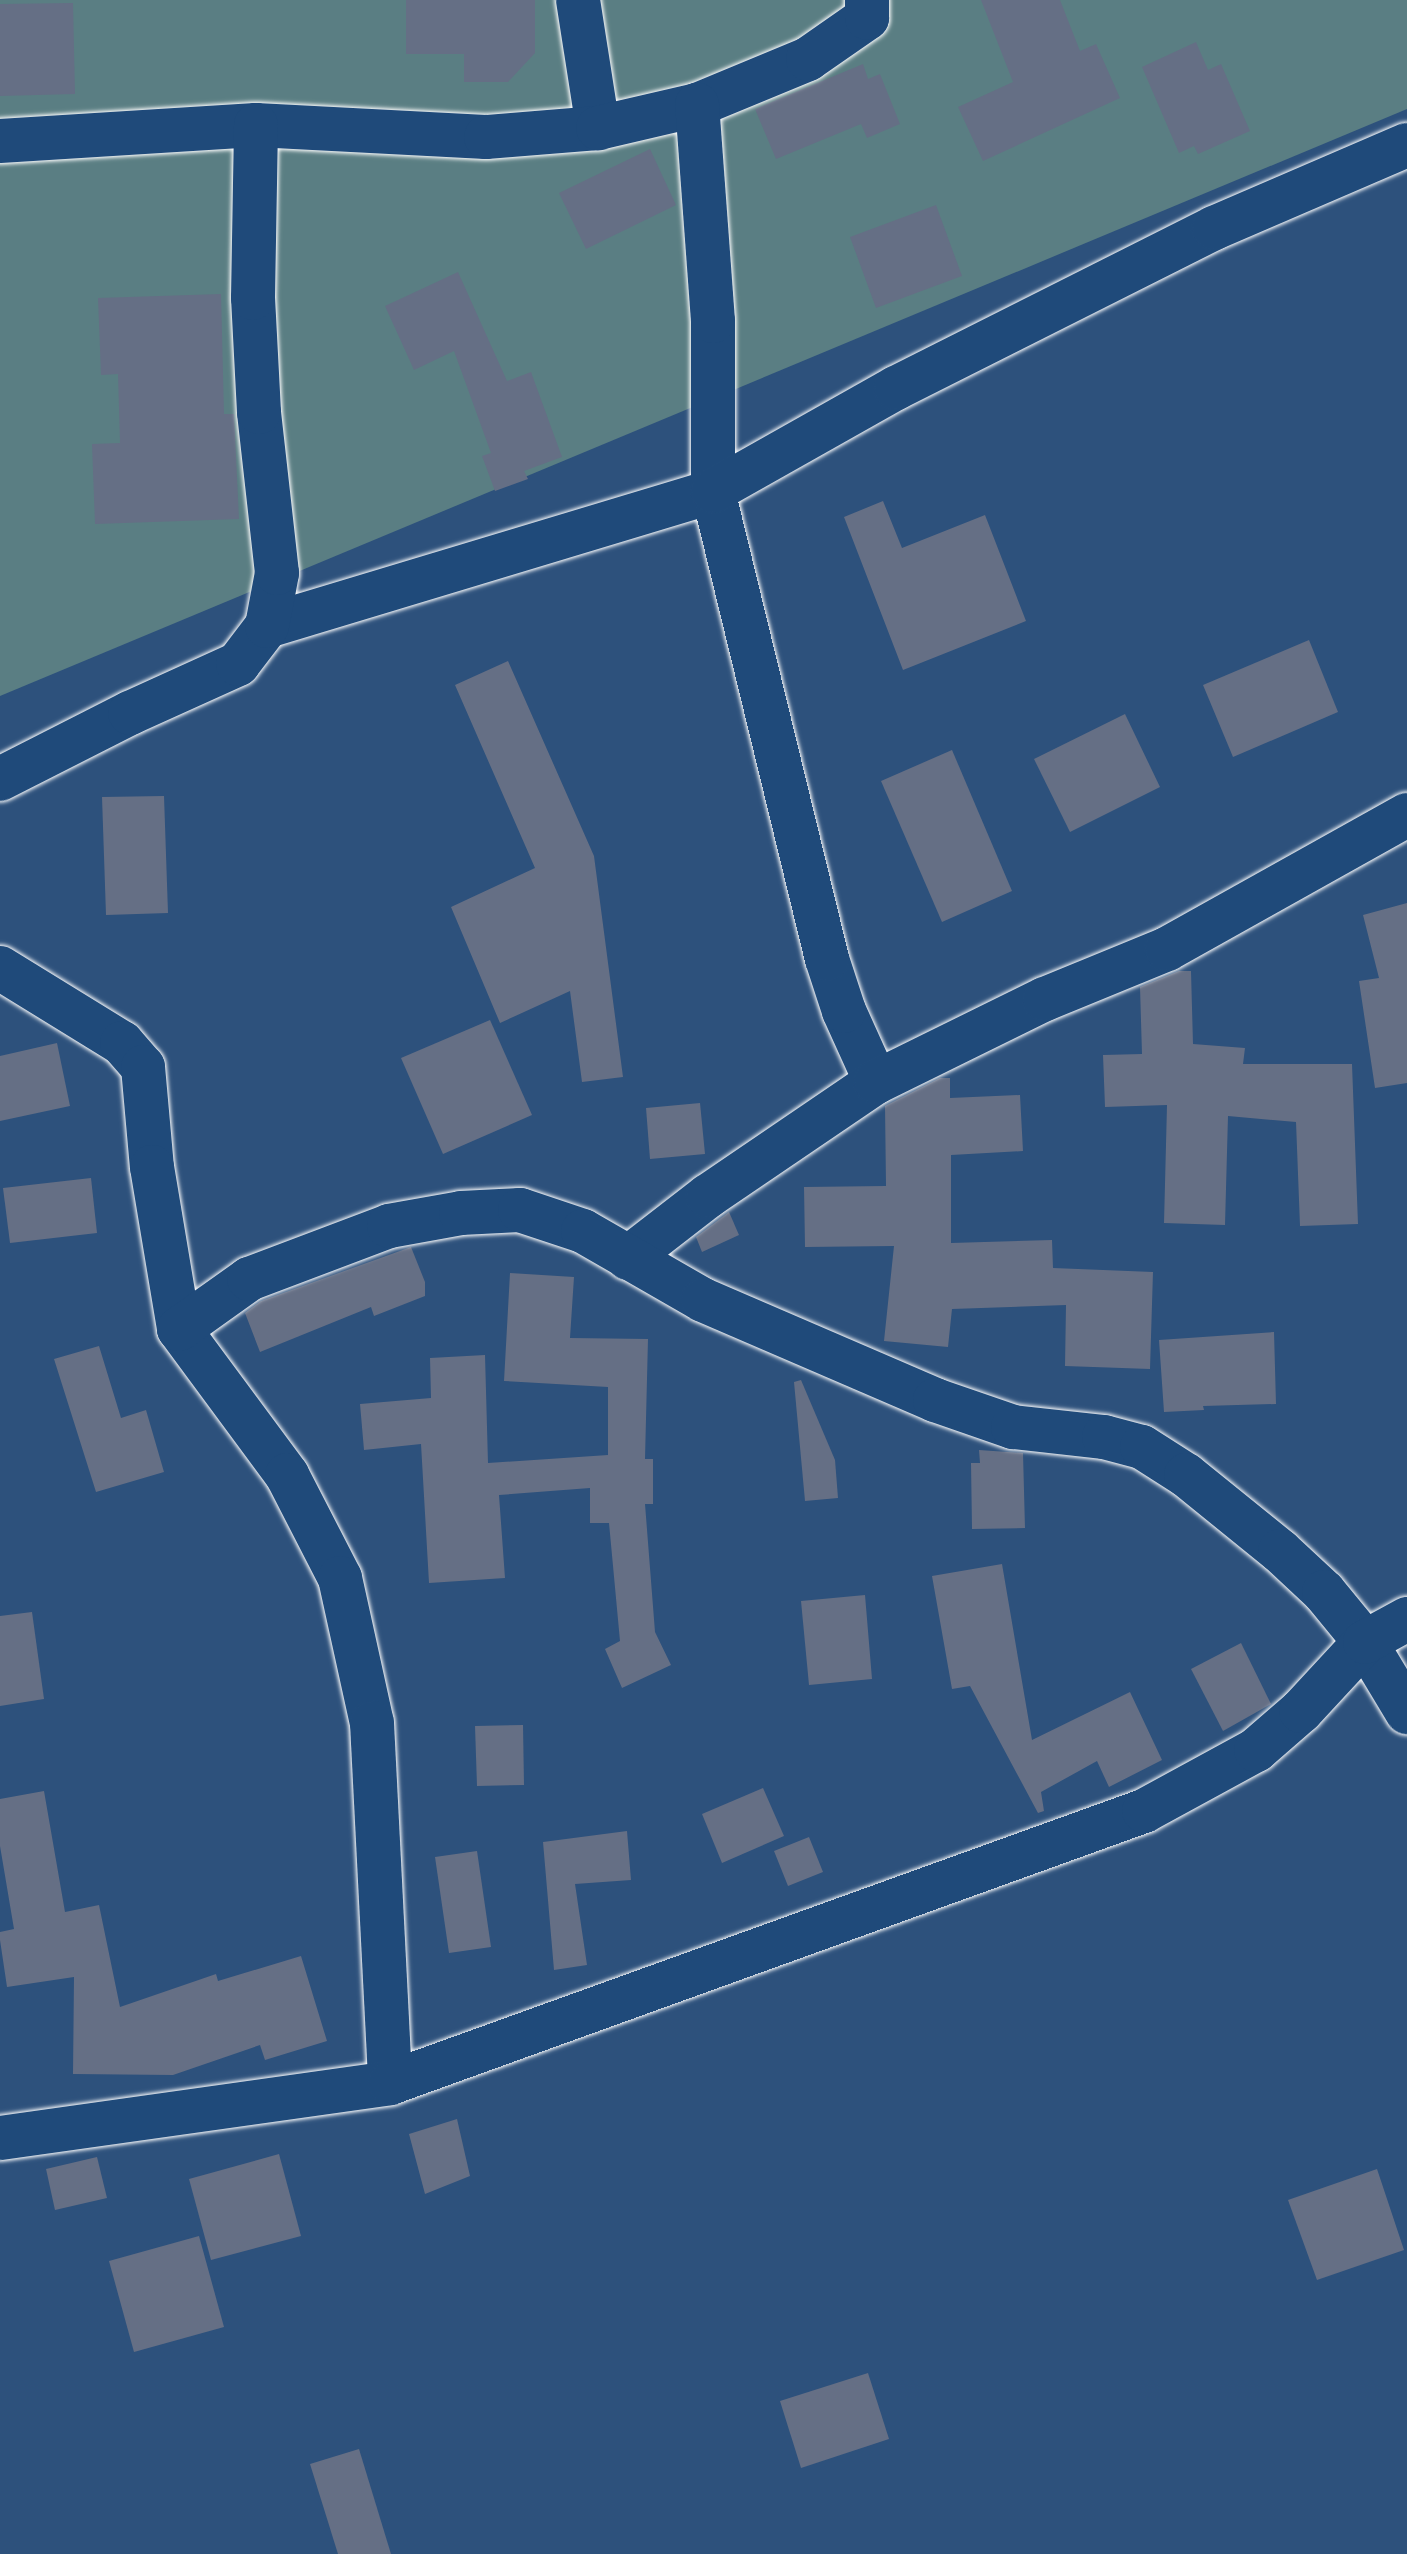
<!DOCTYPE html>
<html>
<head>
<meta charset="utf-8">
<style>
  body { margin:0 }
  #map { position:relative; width:1407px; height:2554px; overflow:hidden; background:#2d517c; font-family:"Shantell Sans",sans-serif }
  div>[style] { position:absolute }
  .green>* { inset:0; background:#5a7e83 }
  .building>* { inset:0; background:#656f85 }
  .roads { filter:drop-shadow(0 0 2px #fff) drop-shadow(0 0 2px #fff) }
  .street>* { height:44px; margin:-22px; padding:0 22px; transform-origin:22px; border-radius:22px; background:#1f4a7a }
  span { translate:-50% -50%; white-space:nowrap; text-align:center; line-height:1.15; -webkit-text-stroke:6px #1f4a7a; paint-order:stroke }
</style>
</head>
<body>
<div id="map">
  <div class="green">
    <div style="clip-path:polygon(0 0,1407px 0,1407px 109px,0 696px)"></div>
  </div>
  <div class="building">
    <div style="clip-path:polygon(406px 0,535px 0,535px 53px,508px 82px,464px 82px,464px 54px,406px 54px)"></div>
    <div style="clip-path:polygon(981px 0,1060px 0,1080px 51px,1096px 44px,1120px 98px,983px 161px,958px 107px,1013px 82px)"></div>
    <div style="clip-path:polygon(73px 3px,75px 94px,0 96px,0 4px)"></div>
    <div style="clip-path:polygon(1196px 42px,1208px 70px,1221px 64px,1250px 131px,1198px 154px,1194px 146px,1179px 153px,1142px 67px)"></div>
    <div style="clip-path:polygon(863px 64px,868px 79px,880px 74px,900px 124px,867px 138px,861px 124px,776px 159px,755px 109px)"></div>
    <div style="clip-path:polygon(650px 149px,676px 205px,586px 249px,559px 193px)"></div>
    <div style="clip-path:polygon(936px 205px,962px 276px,876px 308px,850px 237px)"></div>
    <div style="clip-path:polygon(458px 272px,507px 381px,531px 372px,562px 457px,524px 471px,528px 479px,495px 491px,482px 456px,491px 453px,454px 351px,414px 370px,385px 306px)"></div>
    <div style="clip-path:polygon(221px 294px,224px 414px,234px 414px,239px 519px,95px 524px,92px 444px,120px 443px,118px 374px,101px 375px,98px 298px)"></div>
    <div style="clip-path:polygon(883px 501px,902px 548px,985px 515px,1026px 621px,903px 670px,844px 517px)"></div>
    <div style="clip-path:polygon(1309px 640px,1338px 712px,1233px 757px,1203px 685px)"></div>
    <div style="clip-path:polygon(508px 661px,594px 856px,623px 1077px,582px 1082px,570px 991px,500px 1023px,451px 907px,535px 868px,455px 685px)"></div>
    <div style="clip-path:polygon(1125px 714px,1160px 787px,1070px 832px,1034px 759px)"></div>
    <div style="clip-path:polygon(952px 750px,1012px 891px,942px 922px,881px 781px)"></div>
    <div style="clip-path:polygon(164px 796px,168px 913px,106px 915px,102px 797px)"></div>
    <div style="clip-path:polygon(1407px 903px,1407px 1083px,1375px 1088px,1359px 981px,1379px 978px,1363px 915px)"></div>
    <div style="clip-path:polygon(1179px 971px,1191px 971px,1193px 1044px,1245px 1048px,1243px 1064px,1352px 1064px,1358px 1224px,1300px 1226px,1296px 1122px,1228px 1116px,1225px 1225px,1164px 1223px,1167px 1105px,1105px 1107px,1103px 1055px,1142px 1054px,1140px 987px)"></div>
    <div style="clip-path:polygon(490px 1020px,532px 1115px,443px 1154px,401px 1058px)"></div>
    <div style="clip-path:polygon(57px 1043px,70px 1106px,0 1121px,0 1056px)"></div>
    <div style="clip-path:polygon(940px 1078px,950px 1078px,950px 1098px,1020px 1095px,1023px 1151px,951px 1155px,951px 1243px,1052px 1240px,1053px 1268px,1153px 1272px,1150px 1369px,1065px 1366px,1066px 1305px,952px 1309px,948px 1347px,884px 1341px,894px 1246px,805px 1247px,804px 1187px,886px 1186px,885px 1106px)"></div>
    <div style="clip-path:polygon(700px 1103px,705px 1154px,650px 1159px,646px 1108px)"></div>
    <div style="clip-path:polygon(91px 1178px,97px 1233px,10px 1243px,3px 1188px)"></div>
    <div style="clip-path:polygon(729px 1212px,739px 1235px,702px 1252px,696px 1237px)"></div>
    <div style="clip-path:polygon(411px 1247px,425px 1282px,425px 1296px,374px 1316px,371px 1307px,260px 1352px,245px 1313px,261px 1301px)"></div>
    <div style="clip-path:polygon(510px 1273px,574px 1277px,570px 1338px,648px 1339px,645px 1459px,653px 1459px,653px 1504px,645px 1504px,655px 1632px,671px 1665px,622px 1688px,605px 1649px,620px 1641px,609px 1523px,590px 1523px,590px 1488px,499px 1495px,505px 1578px,429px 1583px,421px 1444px,364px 1450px,360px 1404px,431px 1398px,430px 1358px,485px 1355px,488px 1463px,608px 1455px,608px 1387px,504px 1381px)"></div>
    <div style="clip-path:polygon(1274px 1332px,1276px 1404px,1203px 1406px,1204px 1410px,1164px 1412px,1159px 1340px)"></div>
    <div style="clip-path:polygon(99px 1346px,121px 1418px,146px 1410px,164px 1472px,96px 1492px,54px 1359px)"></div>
    <div style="clip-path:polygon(801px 1380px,835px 1460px,838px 1498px,805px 1501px,794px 1382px)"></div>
    <div style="clip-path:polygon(979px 1450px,1023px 1453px,1025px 1528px,972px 1529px,971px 1463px,980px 1463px)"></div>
    <div style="clip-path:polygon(1002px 1564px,1032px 1740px,1130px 1692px,1162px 1760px,1109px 1787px,1097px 1761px,1041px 1792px,1044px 1811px,1038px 1813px,970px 1686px,952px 1689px,932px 1576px)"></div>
    <div style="clip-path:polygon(865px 1595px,872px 1679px,809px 1685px,801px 1601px)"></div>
    <div style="clip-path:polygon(32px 1612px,44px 1699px,0 1706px,0 1616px)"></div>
    <div style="clip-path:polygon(1241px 1643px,1271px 1704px,1223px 1731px,1191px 1669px)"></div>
    <div style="clip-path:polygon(523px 1725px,524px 1785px,477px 1786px,475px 1726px)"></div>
    <div style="clip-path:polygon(763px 1788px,784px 1836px,722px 1863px,702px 1814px)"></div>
    <div style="clip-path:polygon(44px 1791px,65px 1912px,99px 1905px,120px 2007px,216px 1974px,218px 1981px,301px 1956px,327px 2041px,265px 2060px,260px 2045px,173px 2075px,73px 2074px,74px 1977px,7px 1987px,0 1940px,0 1932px,14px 1929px,0 1846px,0 1799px)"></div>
    <div style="clip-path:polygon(627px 1831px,631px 1880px,575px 1884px,587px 1965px,554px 1970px,543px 1842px)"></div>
    <div style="clip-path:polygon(809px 1837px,823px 1872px,788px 1886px,774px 1851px)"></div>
    <div style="clip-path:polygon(477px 1851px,491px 1947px,449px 1953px,435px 1857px)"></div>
    <div style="clip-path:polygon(457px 2119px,470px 2176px,425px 2194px,409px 2134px)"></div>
    <div style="clip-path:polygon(279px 2154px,301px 2236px,211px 2260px,189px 2179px)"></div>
    <div style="clip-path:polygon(97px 2157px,107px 2198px,55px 2210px,46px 2169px)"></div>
    <div style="clip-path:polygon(1377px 2169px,1404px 2250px,1317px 2280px,1288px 2200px)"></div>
    <div style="clip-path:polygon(199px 2236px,224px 2327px,134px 2352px,109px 2261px)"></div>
    <div style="clip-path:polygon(868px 2373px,889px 2439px,801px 2468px,780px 2401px)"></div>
    <div style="clip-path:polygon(359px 2449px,391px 2554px,338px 2554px,310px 2464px)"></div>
  </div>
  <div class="roads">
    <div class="street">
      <div style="left:578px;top:0;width:130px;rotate:81.1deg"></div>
      <div style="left:0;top:141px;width:256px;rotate:-3.6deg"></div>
      <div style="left:256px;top:125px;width:230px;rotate:3deg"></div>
      <div style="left:486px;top:137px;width:112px;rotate:-4.6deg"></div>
      <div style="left:598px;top:128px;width:102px;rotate:-13.1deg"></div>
      <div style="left:697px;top:105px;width:120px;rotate:-22.5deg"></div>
      <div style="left:808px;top:59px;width:72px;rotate:-34.8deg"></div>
      <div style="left:867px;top:18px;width:18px;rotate:-90deg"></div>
      <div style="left:267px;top:626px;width:466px;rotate:-16.8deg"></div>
      <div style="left:713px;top:491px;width:170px;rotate:-90deg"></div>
      <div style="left:713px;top:321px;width:217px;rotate:-94.2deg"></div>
      <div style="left:0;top:779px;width:146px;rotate:-26.9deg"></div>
      <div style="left:130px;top:713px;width:119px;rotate:-24.4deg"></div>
      <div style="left:238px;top:664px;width:48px;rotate:-52.7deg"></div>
      <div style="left:267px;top:626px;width:54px;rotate:-79.3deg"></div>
      <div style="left:277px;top:573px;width:162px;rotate:-96.4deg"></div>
      <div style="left:259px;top:412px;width:114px;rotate:-93deg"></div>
      <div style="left:253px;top:298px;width:173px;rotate:-89deg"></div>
      <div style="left:0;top:968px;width:143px;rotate:31.6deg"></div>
      <div style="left:122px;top:1043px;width:32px;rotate:49deg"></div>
      <div style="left:143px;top:1067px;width:100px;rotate:84.9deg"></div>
      <div style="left:152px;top:1167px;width:164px;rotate:80.5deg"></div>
      <div style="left:179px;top:1329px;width:182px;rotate:53.5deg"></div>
      <div style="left:287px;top:1475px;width:116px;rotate:62.8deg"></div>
      <div style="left:340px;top:1578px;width:148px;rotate:77.6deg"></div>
      <div style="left:372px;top:1723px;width:360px;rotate:87.1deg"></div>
      <div style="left:876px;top:1082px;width:78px;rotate:-114.3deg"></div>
      <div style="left:844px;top:1011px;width:55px;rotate:-108.1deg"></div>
      <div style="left:827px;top:959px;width:482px;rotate:-103.7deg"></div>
      <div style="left:713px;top:491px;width:210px;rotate:-29.4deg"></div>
      <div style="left:896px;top:388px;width:356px;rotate:-26.7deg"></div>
      <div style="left:1214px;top:228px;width:210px;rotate:-23.3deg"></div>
      <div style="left:628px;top:1258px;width:101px;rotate:-37.8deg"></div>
      <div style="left:708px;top:1196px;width:203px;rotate:-34.2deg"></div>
      <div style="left:876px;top:1082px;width:188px;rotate:-26.2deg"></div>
      <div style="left:1045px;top:999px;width:132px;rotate:-22.3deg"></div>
      <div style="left:1167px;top:949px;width:275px;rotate:-29.2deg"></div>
      <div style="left:179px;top:1329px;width:86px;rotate:-35.5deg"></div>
      <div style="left:249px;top:1279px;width:150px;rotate:-20.7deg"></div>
      <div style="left:389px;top:1226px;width:73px;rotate:-10.2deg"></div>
      <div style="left:461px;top:1213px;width:59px;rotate:-2.9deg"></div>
      <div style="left:520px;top:1210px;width:66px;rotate:18.4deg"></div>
      <div style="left:583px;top:1231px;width:138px;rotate:29.9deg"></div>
      <div style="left:703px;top:1300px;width:253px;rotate:23.3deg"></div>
      <div style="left:935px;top:1400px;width:83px;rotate:19.1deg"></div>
      <div style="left:1013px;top:1427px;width:92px;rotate:6.3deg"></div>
      <div style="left:1104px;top:1437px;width:39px;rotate:15deg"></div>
      <div style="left:1142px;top:1447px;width:52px;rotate:32.5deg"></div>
      <div style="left:1186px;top:1475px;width:121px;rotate:39deg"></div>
      <div style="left:1280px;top:1551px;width:60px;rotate:43deg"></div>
      <div style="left:1324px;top:1592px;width:65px;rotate:50.6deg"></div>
      <div style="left:1365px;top:1642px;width:82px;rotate:59deg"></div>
      <div style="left:0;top:2138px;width:394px;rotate:-8deg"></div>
      <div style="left:390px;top:2083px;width:802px;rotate:-19.84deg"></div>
      <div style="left:1144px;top:1811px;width:128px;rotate:-28.6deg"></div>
      <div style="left:1256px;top:1750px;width:60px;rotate:-40.9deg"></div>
      <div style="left:1301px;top:1711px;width:94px;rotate:-47.2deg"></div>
      <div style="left:1365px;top:1642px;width:48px;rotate:-28.7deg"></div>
    </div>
  </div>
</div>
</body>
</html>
